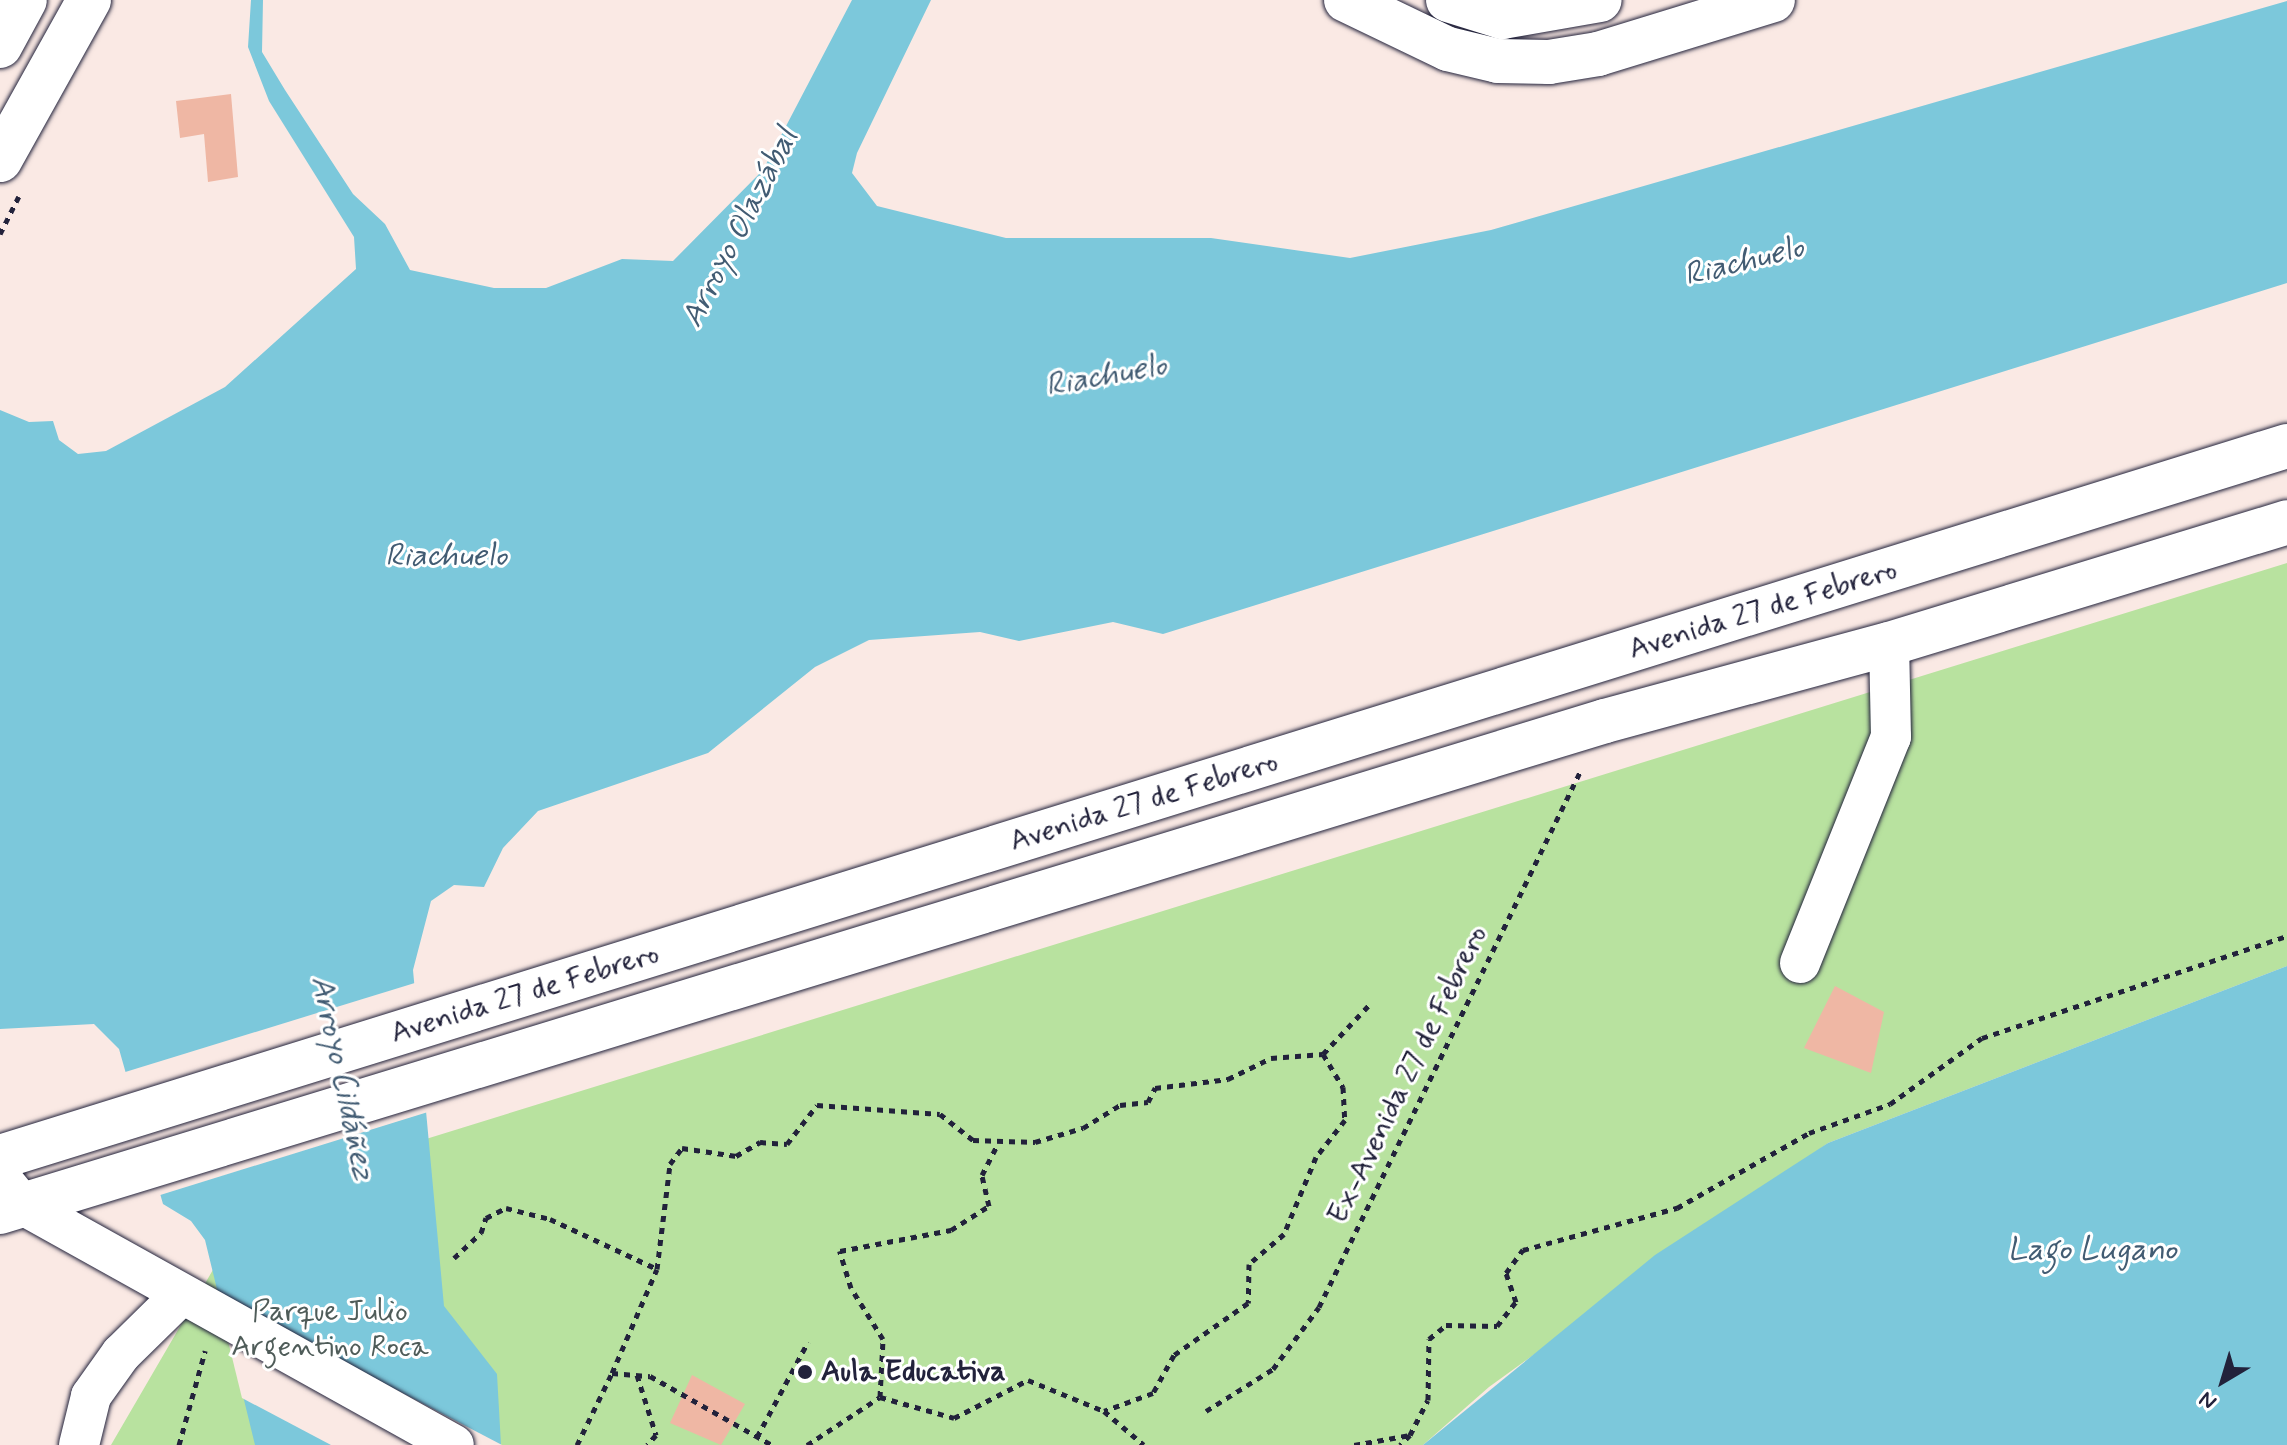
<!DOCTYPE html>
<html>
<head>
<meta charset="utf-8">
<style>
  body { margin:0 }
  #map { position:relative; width:2287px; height:1445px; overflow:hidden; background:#fae9e4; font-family:Mynerve,sans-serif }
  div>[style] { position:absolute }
  .green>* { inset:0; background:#b8e29f }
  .water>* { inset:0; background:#7cc8db }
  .pier>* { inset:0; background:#fae9e4 }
  .building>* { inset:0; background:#efb7a4 }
  .path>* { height:5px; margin-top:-2.5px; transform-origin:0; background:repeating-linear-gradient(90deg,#22223b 0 6px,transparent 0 12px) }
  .roads { filter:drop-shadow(0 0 2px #22223b) drop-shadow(0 0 2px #22223b) }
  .minor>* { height:40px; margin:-20px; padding:0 20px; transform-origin:20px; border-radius:20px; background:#fff }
  .major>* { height:44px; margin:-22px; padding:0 22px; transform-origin:22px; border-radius:22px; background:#fff }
  .dots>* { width:22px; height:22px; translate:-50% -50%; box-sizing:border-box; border:4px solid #fff; border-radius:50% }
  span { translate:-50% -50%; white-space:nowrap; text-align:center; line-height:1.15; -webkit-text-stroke:6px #fff; paint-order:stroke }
  .street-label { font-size:30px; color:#22223b }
  .park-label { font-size:30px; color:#4f5c59 }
  .poi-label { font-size:30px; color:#22223b; font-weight:700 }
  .left { translate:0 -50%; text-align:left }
  .water-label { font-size:32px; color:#425c73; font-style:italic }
  .north { position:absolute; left:2183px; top:1341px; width:80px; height:80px; -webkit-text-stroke:6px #fff; paint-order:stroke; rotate:218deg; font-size:22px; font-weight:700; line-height:32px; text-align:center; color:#22223b }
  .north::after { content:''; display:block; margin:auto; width:28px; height:36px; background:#22223b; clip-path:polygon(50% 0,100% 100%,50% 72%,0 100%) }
</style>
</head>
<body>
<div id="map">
  <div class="green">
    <div style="clip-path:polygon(2287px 563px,2287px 966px,1828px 1143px,1489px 1387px,1423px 1445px,111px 1445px,221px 1256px,426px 1139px)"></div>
  </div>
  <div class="water">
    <div style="clip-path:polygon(251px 0,263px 0,262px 52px,285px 90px,353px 194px,385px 224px,410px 270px,494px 288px,546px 288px,622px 259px,673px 261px,763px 170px,852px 0,931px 0,857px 153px,852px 173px,877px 206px,1006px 238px,1211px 238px,1350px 258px,1491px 230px,2287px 1px,2287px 283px,1163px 634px,1113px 622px,1019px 641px,980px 632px,869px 640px,815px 667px,708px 753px,538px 811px,503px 848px,484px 887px,454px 885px,431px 901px,413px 970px,444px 1306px,497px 1374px,501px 1445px,255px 1445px,205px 1240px,191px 1221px,163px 1204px,119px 1049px,94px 1024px,0 1029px,0 410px,29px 422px,53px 421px,59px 440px,78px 454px,106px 451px,225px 387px,356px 269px,354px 237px,269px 101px,248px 47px)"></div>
    <div style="clip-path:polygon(2287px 966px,2287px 1445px,1423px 1445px,1655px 1255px,1828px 1143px)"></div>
  </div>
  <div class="pier">
    <div style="clip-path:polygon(418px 982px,428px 1112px,157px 1196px,122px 1073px)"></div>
    <div style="clip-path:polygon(217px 1296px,502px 1445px,331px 1445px,242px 1398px)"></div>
  </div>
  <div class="building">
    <div style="clip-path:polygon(231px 94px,238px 177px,208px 182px,204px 134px,180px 138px,176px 101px)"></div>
    <div style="clip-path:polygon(1835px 986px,1884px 1012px,1871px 1073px,1804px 1048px)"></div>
    <div style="clip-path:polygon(692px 1375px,745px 1404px,721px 1445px,670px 1423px)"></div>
  </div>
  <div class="path">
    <div style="left:0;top:234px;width:42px;rotate:-63.4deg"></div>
    <div style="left:1323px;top:1054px;width:69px;rotate:-46.8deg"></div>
    <div style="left:454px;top:1258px;width:37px;rotate:-43deg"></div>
    <div style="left:481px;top:1233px;width:16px;rotate:-72deg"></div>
    <div style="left:486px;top:1218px;width:22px;rotate:-27deg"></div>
    <div style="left:506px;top:1208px;width:45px;rotate:14deg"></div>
    <div style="left:550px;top:1219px;width:118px;rotate:25deg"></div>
    <div style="left:612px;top:1373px;width:113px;rotate:-66.6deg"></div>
    <div style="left:657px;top:1269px;width:106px;rotate:-82.9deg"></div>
    <div style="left:670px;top:1164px;width:20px;rotate:-53deg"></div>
    <div style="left:682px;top:1148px;width:55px;rotate:8.4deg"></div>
    <div style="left:736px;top:1156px;width:28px;rotate:-30deg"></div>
    <div style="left:760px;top:1142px;width:27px;rotate:4deg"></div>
    <div style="left:787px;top:1144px;width:49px;rotate:-52.4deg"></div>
    <div style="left:817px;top:1105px;width:123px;rotate:4.2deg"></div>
    <div style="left:940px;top:1114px;width:42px;rotate:38.2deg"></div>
    <div style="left:973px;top:1140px;width:62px;rotate:1.8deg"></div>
    <div style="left:1035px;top:1142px;width:50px;rotate:-16.3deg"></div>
    <div style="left:1083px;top:1128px;width:44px;rotate:-31.9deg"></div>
    <div style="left:1120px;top:1105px;width:28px;rotate:-6deg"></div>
    <div style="left:1148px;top:1102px;width:16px;rotate:-63deg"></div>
    <div style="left:1155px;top:1088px;width:74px;rotate:-7deg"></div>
    <div style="left:1228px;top:1079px;width:48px;rotate:-26deg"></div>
    <div style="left:1271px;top:1058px;width:52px;rotate:-4.4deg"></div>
    <div style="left:1323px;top:1054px;width:39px;rotate:59deg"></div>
    <div style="left:1343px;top:1087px;width:33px;rotate:87deg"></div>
    <div style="left:1345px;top:1120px;width:47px;rotate:128.1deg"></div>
    <div style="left:1316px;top:1157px;width:83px;rotate:112.6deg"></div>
    <div style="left:1284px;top:1234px;width:46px;rotate:139.4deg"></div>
    <div style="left:1249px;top:1264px;width:39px;rotate:91deg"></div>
    <div style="left:1248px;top:1303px;width:90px;rotate:144.9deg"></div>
    <div style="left:1174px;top:1355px;width:43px;rotate:118.9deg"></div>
    <div style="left:1153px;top:1393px;width:52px;rotate:159.8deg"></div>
    <div style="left:637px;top:1375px;width:63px;rotate:72.4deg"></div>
    <div style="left:656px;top:1435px;width:13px;rotate:132deg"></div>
    <div style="left:880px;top:1397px;width:58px;rotate:-87deg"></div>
    <div style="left:883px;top:1339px;width:60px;rotate:-122.1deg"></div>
    <div style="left:851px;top:1288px;width:39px;rotate:-107deg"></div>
    <div style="left:840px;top:1251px;width:113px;rotate:-10.7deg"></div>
    <div style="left:951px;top:1230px;width:45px;rotate:-32.3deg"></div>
    <div style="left:989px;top:1206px;width:32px;rotate:-103deg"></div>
    <div style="left:982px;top:1175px;width:33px;rotate:-63deg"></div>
    <div style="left:1206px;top:1411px;width:79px;rotate:-32.1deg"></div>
    <div style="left:1273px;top:1369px;width:77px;rotate:-53.4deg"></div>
    <div style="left:1319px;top:1307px;width:595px;rotate:-63.99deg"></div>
    <div style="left:1410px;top:1435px;width:39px;rotate:-63deg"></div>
    <div style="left:1428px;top:1400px;width:61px;rotate:-89.1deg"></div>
    <div style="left:1429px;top:1339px;width:22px;rotate:-39deg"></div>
    <div style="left:1446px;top:1325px;width:51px;rotate:1.1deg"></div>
    <div style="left:1497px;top:1326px;width:31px;rotate:-52deg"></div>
    <div style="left:1516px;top:1302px;width:31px;rotate:-109deg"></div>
    <div style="left:1506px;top:1273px;width:29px;rotate:-54deg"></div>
    <div style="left:1523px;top:1250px;width:160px;rotate:-15.3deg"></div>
    <div style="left:1677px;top:1208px;width:152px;rotate:-29.6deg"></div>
    <div style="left:1809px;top:1133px;width:86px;rotate:-19.7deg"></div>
    <div style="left:1890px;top:1104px;width:113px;rotate:-35.7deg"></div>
    <div style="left:1982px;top:1038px;width:322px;rotate:-18.5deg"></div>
    <div style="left:757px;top:1437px;width:108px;rotate:-61.8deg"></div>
    <div style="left:179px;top:1445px;width:98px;rotate:-74.5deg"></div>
    <div style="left:577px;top:1445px;width:80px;rotate:-64.1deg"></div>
    <div style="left:612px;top:1373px;width:38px;rotate:5deg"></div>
    <div style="left:650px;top:1376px;width:140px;rotate:29.5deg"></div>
    <div style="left:807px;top:1445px;width:87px;rotate:-33.3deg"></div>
    <div style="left:880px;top:1397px;width:77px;rotate:15.8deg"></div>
    <div style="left:954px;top:1418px;width:83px;rotate:-27.2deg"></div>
    <div style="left:1028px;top:1380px;width:82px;rotate:22.2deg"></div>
    <div style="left:1104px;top:1411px;width:52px;rotate:40.4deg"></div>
    <div style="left:1354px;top:1445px;width:57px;rotate:-10.1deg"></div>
    <div style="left:1410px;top:1435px;width:14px;rotate:135deg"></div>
  </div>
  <div class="roads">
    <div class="minor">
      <div style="left:1800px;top:963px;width:244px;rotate:-68.1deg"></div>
      <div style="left:1891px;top:737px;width:93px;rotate:-91.2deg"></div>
      <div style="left:0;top:1177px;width:36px;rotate:51deg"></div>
      <div style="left:23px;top:1205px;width:493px;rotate:29.1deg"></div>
      <div style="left:79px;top:1445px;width:50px;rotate:-76.2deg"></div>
      <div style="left:91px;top:1396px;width:52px;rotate:-54.5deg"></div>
      <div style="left:121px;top:1354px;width:84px;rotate:-44.5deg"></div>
    </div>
    <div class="major">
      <div style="left:1346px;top:0;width:113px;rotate:25.7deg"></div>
      <div style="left:1448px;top:49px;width:51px;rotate:13.5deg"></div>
      <div style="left:1498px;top:61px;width:51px;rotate:1.1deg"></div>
      <div style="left:1549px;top:62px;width:50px;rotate:-9.3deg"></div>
      <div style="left:1598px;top:54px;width:183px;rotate:-17.1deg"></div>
      <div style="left:1448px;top:0;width:57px;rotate:17.5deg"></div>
      <div style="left:1502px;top:17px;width:99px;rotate:-9.8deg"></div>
      <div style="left:0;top:46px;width:52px;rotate:-61.5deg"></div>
      <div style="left:0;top:160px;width:183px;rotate:-60.9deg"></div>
      <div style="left:0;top:1157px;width:2395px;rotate:-17.27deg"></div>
      <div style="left:0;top:1212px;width:1678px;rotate:-17.01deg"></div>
      <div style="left:1605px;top:721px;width:294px;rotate:-15.2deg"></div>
      <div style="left:1889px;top:644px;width:416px;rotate:-17deg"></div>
    </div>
  </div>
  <div class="dots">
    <div style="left:805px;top:1372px;background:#22223b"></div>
  </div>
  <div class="street-label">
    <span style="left:1763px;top:610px;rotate:-17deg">Avenida 27 de Febrero</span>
    <span style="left:1144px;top:802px;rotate:-17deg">Avenida 27 de Febrero</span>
    <span style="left:525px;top:994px;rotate:-17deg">Avenida 27 de Febrero</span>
    <span style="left:1408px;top:1075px;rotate:-64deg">Ex-Avenida 27 de Febrero</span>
  </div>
  <div class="park-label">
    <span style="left:330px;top:1329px">Parque Julio<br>Argentino Roca</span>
  </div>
  <div class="poi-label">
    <span class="left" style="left:821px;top:1372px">Aula Educativa</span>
  </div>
  <div class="water-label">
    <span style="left:740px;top:228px;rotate:-63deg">Arroyo Olazábal</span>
    <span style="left:1744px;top:262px;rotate:-14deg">Riachuelo</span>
    <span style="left:1106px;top:376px;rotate:-10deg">Riachuelo</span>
    <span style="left:446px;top:556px">Riachuelo</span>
    <span style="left:342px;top:1078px;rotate:78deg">Arroyo Cildáñez</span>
    <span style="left:2092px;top:1250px">Lago Lugano</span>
  </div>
  <div class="north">N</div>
</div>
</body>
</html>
